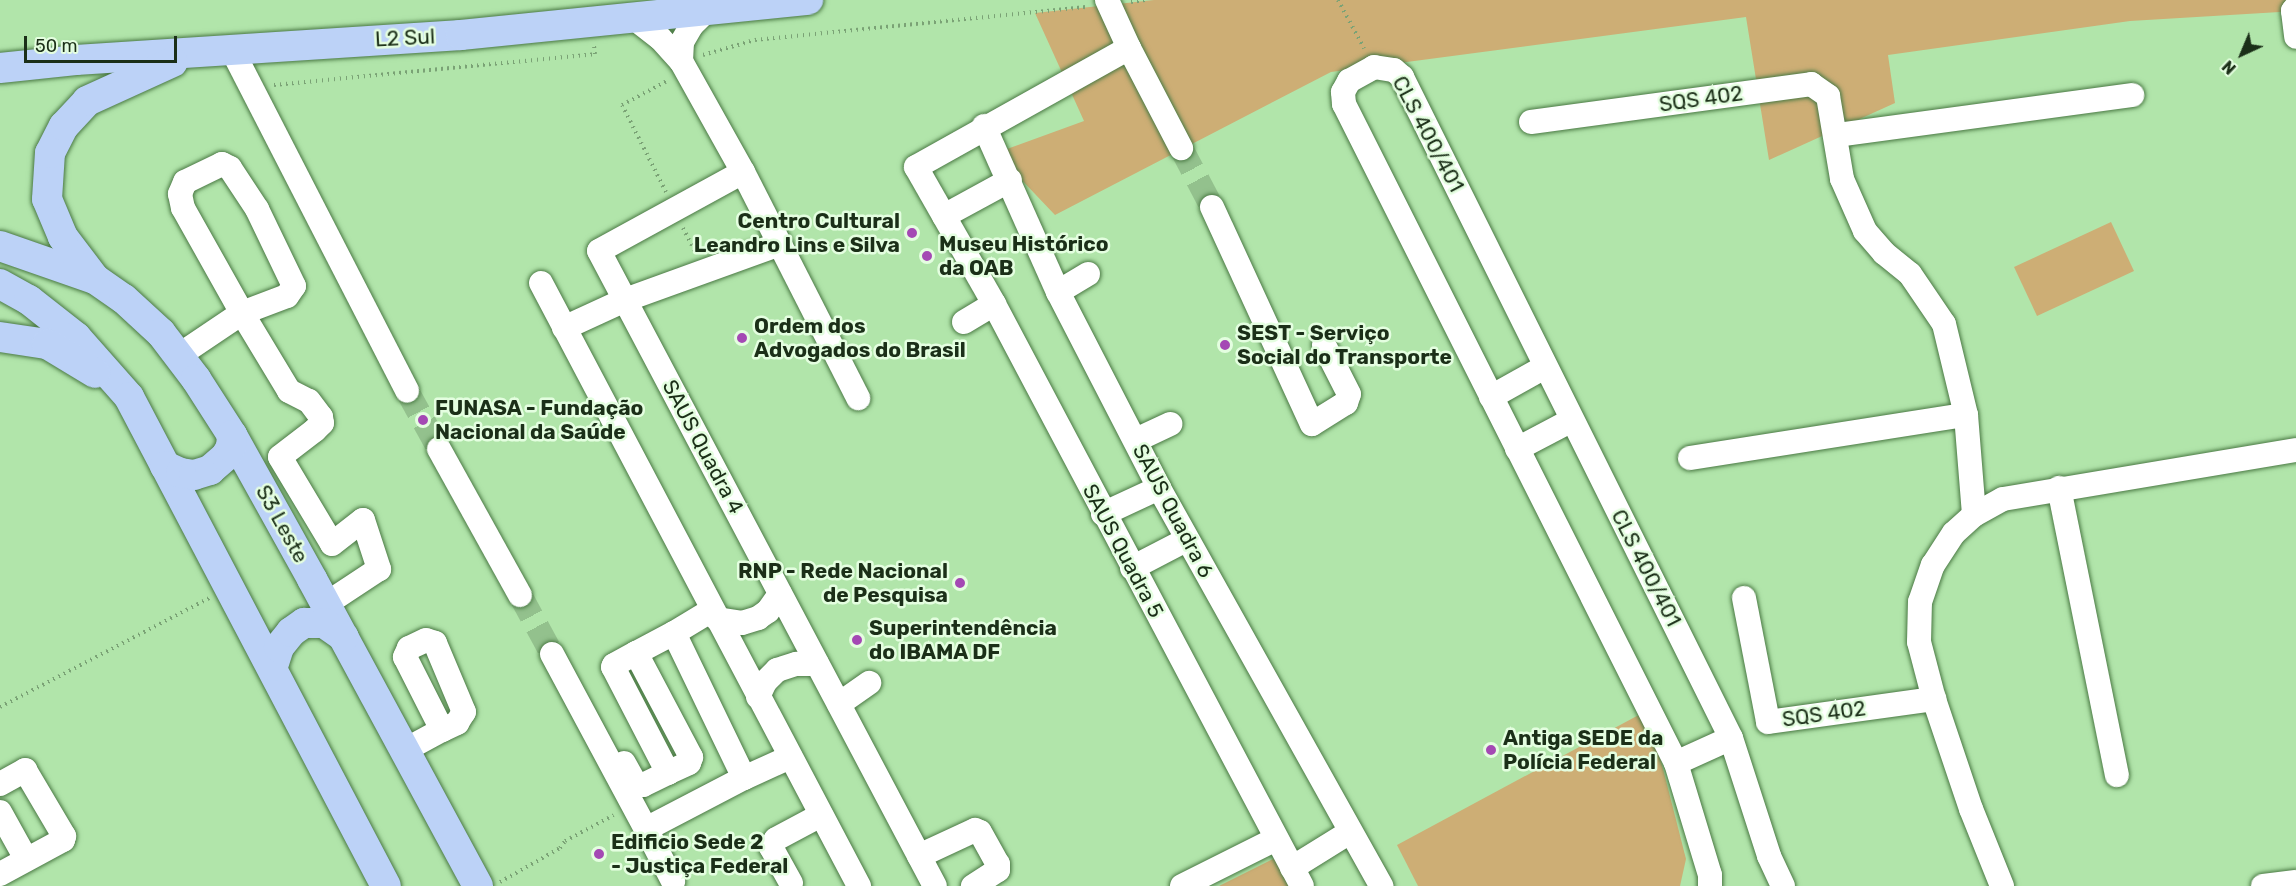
<!DOCTYPE html>
<html>
<head>
<meta charset="utf-8">
<style>
  body { margin:0 }
  #map { position:relative; width:2296px; height:886px; overflow:hidden; background:#b1e5aa; font-family:Rubik,sans-serif }
  div>[style] { position:absolute }
  .green>* { inset:0; background:#cdae75 }
  .minor-tunnel>* { height:24px; margin-top:-12px; transform-origin:0; background:repeating-linear-gradient(90deg,#93c18d 0 24px,transparent 0 36px) }
  .path>* { height:4px; margin-top:-2px; transform-origin:0; background:repeating-linear-gradient(90deg,#7aa275 0 1.5px,transparent 0 6px) }
  .roads { filter:drop-shadow(0 0 2px #4a7944) drop-shadow(0 0 2px #4a7944) }
  .minor>* { height:24px; margin:-12px; padding:0 12px; transform-origin:12px; border-radius:12px; background:#fff }
  .major>* { height:30px; margin:-15px; padding:0 15px; transform-origin:15px; border-radius:15px; background:#bcd2f7 }
  .dots>* { width:16px; height:16px; translate:-50% -50%; box-sizing:border-box; border:3px solid #e4fee0; border-radius:50% }
  span { translate:-50% -50%; white-space:nowrap; text-align:center; line-height:1.15; -webkit-text-stroke:5px #e4fee0; paint-order:stroke }
  .street-label { font-size:21px; color:#1b2f18 }
  .poi-label { font-size:21px; color:#1b2f18; font-weight:700 }
  .right { translate:-100% -50%; text-align:right }
  .left { translate:0 -50%; text-align:left }
  .north { position:absolute; left:2212px; top:24px; width:60px; height:60px; -webkit-text-stroke:4px #e4fee0; paint-order:stroke; rotate:224deg; font-size:16px; font-weight:700; line-height:24px; text-align:center; color:#1b2f18 }
  .north::after { content:''; display:block; margin:auto; width:21px; height:27px; background:#1b2f18; clip-path:polygon(50% 0,100% 100%,50% 72%,0 100%) }
  .scale { position:absolute; left:24px; top:36px; width:153px; height:27px; box-sizing:border-box; border:3px solid #1b2f18; border-top:0; padding-left:8px; font-size:18px; line-height:21px; white-space:nowrap; color:#1b2f18; -webkit-text-stroke:4px #e4fee0; paint-order:stroke }
</style>
</head>
<body>
<div id="map">
  <div class="green">
    <div style="clip-path:polygon(1154px 0,2296px 0,2296px 11px,2130px 21px,1888px 55px,1895px 103px,1769px 160px,1746px 17px,1331px 72px,1055px 215px,996px 153px,1084px 121px,1035px 13px)"></div>
    <div style="clip-path:polygon(2111px 222px,2134px 271px,2037px 316px,2014px 267px)"></div>
    <div style="clip-path:polygon(1648px 710px,1686px 859px,1680px 886px,1418px 886px,1397px 845px)"></div>
    <div style="clip-path:polygon(1275px 858px,1289px 886px,1219px 886px)"></div>
  </div>
  <div class="minor-tunnel">
    <div style="left:1181px;top:148px;width:67px;rotate:62.3deg"></div>
    <div style="left:407px;top:391px;width:66px;rotate:61.1deg"></div>
    <div style="left:520px;top:595px;width:67px;rotate:61.5deg"></div>
  </div>
  <div class="path">
    <div style="left:1338px;top:0;width:55px;rotate:61.6deg"></div>
    <div style="left:1131px;top:2px;width:14px;rotate:-8deg"></div>
    <div style="left:703px;top:55px;width:54px;rotate:-16.1deg"></div>
    <div style="left:755px;top:40px;width:335px;rotate:-5.7deg"></div>
    <div style="left:274px;top:85px;width:322px;rotate:-5.5deg"></div>
    <div style="left:595px;top:54px;width:8px;rotate:-97deg"></div>
    <div style="left:666px;top:192px;width:97px;rotate:-116.8deg"></div>
    <div style="left:622px;top:105px;width:51px;rotate:-28.1deg"></div>
    <div style="left:683px;top:228px;width:29px;rotate:63deg"></div>
    <div style="left:0;top:707px;width:236px;rotate:-27.5deg"></div>
    <div style="left:500px;top:882px;width:69px;rotate:-29.5deg"></div>
    <div style="left:560px;top:848px;width:9px;rotate:-54deg"></div>
    <div style="left:565px;top:841px;width:55px;rotate:-28deg"></div>
  </div>
  <div class="roads">
    <div class="minor">
      <div style="left:1107px;top:0;width:53px;rotate:65.4deg"></div>
      <div style="left:1129px;top:48px;width:244px;rotate:150.8deg"></div>
      <div style="left:916px;top:167px;width:158px;rotate:60.3deg"></div>
      <div style="left:994px;top:304px;width:658px;rotate:62.11deg"></div>
      <div style="left:2296px;top:7px;width:5px;rotate:127deg"></div>
      <div style="left:2293px;top:11px;width:26px;rotate:83deg"></div>
      <div style="left:634px;top:18px;width:33px;rotate:38deg"></div>
      <div style="left:660px;top:38px;width:31px;rotate:48deg"></div>
      <div style="left:681px;top:61px;width:127px;rotate:60.8deg"></div>
      <div style="left:743px;top:172px;width:254px;rotate:63deg"></div>
      <div style="left:1129px;top:48px;width:113px;rotate:62.5deg"></div>
      <div style="left:232px;top:50px;width:383px;rotate:62.8deg"></div>
      <div style="left:681px;top:61px;width:19px;rotate:-87deg"></div>
      <div style="left:682px;top:42px;width:20px;rotate:-60deg"></div>
      <div style="left:692px;top:25px;width:21px;rotate:-45deg"></div>
      <div style="left:1531px;top:122px;width:283px;rotate:-7.7deg"></div>
      <div style="left:1811px;top:84px;width:21px;rotate:35deg"></div>
      <div style="left:1828px;top:96px;width:84px;rotate:80.4deg"></div>
      <div style="left:1842px;top:179px;width:57px;rotate:66.1deg"></div>
      <div style="left:1865px;top:231px;width:29px;rotate:49deg"></div>
      <div style="left:1884px;top:253px;width:33px;rotate:39deg"></div>
      <div style="left:1910px;top:274px;width:60px;rotate:55.8deg"></div>
      <div style="left:1944px;top:324px;width:94px;rotate:76.4deg"></div>
      <div style="left:1966px;top:415px;width:100px;rotate:85.4deg"></div>
      <div style="left:984px;top:126px;width:182px;rotate:66deg"></div>
      <div style="left:1058px;top:292px;width:220px;rotate:62.7deg"></div>
      <div style="left:1159px;top:488px;width:456px;rotate:60.8deg"></div>
      <div style="left:1837px;top:135px;width:298px;rotate:-7.7deg"></div>
      <div style="left:743px;top:172px;width:164px;rotate:151.3deg"></div>
      <div style="left:599px;top:251px;width:718px;rotate:62.12deg"></div>
      <div style="left:1212px;top:207px;width:239px;rotate:65.3deg"></div>
      <div style="left:1312px;top:424px;width:40px;rotate:-32deg"></div>
      <div style="left:1346px;top:403px;width:9px;rotate:-72deg"></div>
      <div style="left:1349px;top:394px;width:55px;rotate:-117deg"></div>
      <div style="left:944px;top:216px;width:75px;rotate:-28.6deg"></div>
      <div style="left:541px;top:283px;width:682px;rotate:62.19deg"></div>
      <div style="left:1058px;top:292px;width:35px;rotate:-31deg"></div>
      <div style="left:964px;top:322px;width:35px;rotate:-31deg"></div>
      <div style="left:564px;top:328px;width:67px;rotate:-24.7deg"></div>
      <div style="left:625px;top:300px;width:165px;rotate:-19.9deg"></div>
      <div style="left:178px;top:356px;width:77px;rotate:-33.9deg"></div>
      <div style="left:242px;top:313px;width:48px;rotate:-20.7deg"></div>
      <div style="left:287px;top:296px;width:12px;rotate:-55deg"></div>
      <div style="left:294px;top:286px;width:85px;rotate:-115.7deg"></div>
      <div style="left:257px;top:209px;width:49px;rotate:-123.4deg"></div>
      <div style="left:230px;top:168px;width:9px;rotate:-153deg"></div>
      <div style="left:222px;top:164px;width:41px;rotate:154.1deg"></div>
      <div style="left:185px;top:182px;width:13px;rotate:113deg"></div>
      <div style="left:180px;top:194px;width:14px;rotate:78deg"></div>
      <div style="left:183px;top:208px;width:120px;rotate:60.7deg"></div>
      <div style="left:242px;top:313px;width:91px;rotate:58.9deg"></div>
      <div style="left:289px;top:391px;width:22px;rotate:27deg"></div>
      <div style="left:309px;top:401px;width:20px;rotate:53deg"></div>
      <div style="left:321px;top:417px;width:6px;rotate:81deg"></div>
      <div style="left:322px;top:423px;width:10px;rotate:135deg"></div>
      <div style="left:315px;top:430px;width:44px;rotate:142.4deg"></div>
      <div style="left:280px;top:457px;width:101px;rotate:59.1deg"></div>
      <div style="left:332px;top:544px;width:39px;rotate:-38deg"></div>
      <div style="left:363px;top:520px;width:52px;rotate:71.9deg"></div>
      <div style="left:379px;top:569px;width:64px;rotate:146.6deg"></div>
      <div style="left:1491px;top:397px;width:62px;rotate:-29.1deg"></div>
      <div style="left:1136px;top:440px;width:38px;rotate:-25deg"></div>
      <div style="left:439px;top:449px;width:167px;rotate:61deg"></div>
      <div style="left:1517px;top:449px;width:62px;rotate:-27.8deg"></div>
      <div style="left:1690px;top:458px;width:279px;rotate:-8.9deg"></div>
      <div style="left:2059px;top:488px;width:293px;rotate:78.6deg"></div>
      <div style="left:1103px;top:514px;width:62px;rotate:-24.9deg"></div>
      <div style="left:1132px;top:568px;width:61px;rotate:-27.4deg"></div>
      <div style="left:1744px;top:598px;width:126px;rotate:79deg"></div>
      <div style="left:1768px;top:722px;width:168px;rotate:-7.9deg"></div>
      <div style="left:717px;top:619px;width:25px;rotate:9deg"></div>
      <div style="left:742px;top:623px;width:17px;rotate:-17deg"></div>
      <div style="left:758px;top:618px;width:12px;rotate:-35deg"></div>
      <div style="left:768px;top:611px;width:21px;rotate:-55deg"></div>
      <div style="left:674px;top:633px;width:161px;rotate:64.2deg"></div>
      <div style="left:636px;top:653px;width:118px;rotate:62.1deg"></div>
      <div style="left:691px;top:757px;width:6px;rotate:108deg"></div>
      <div style="left:689px;top:763px;width:23px;rotate:155deg"></div>
      <div style="left:668px;top:773px;width:119px;rotate:-117.4deg"></div>
      <div style="left:613px;top:667px;width:2px;rotate:-63deg"></div>
      <div style="left:614px;top:665px;width:25px;rotate:-29deg"></div>
      <div style="left:636px;top:653px;width:43px;rotate:-27.8deg"></div>
      <div style="left:674px;top:633px;width:44px;rotate:-31.2deg"></div>
      <div style="left:552px;top:654px;width:199px;rotate:61.8deg"></div>
      <div style="left:646px;top:829px;width:110px;rotate:-27.5deg"></div>
      <div style="left:744px;top:778px;width:51px;rotate:-24.5deg"></div>
      <div style="left:758px;top:697px;width:17px;rotate:-65deg"></div>
      <div style="left:765px;top:682px;width:17px;rotate:-45deg"></div>
      <div style="left:777px;top:670px;width:20px;rotate:-18deg"></div>
      <div style="left:796px;top:664px;width:21px"></div>
      <div style="left:839px;top:704px;width:37px;rotate:-35deg"></div>
      <div style="left:405px;top:750px;width:42px;rotate:-28.4deg"></div>
      <div style="left:442px;top:730px;width:17px;rotate:-25deg"></div>
      <div style="left:457px;top:723px;width:13px;rotate:-58deg"></div>
      <div style="left:464px;top:712px;width:75px;rotate:-112.8deg"></div>
      <div style="left:435px;top:643px;width:9px;rotate:-162deg"></div>
      <div style="left:426px;top:640px;width:19px;rotate:155deg"></div>
      <div style="left:409px;top:648px;width:10px;rotate:114deg"></div>
      <div style="left:405px;top:657px;width:82px;rotate:63.1deg"></div>
      <div style="left:624px;top:763px;width:25px;rotate:61deg"></div>
      <div style="left:636px;top:785px;width:7px"></div>
      <div style="left:643px;top:785px;width:28px;rotate:-26deg"></div>
      <div style="left:1676px;top:763px;width:60px;rotate:-24.4deg"></div>
      <div style="left:0;top:784px;width:29px;rotate:-29deg"></div>
      <div style="left:25px;top:770px;width:77px;rotate:59.4deg"></div>
      <div style="left:64px;top:836px;width:4px;rotate:104deg"></div>
      <div style="left:63px;top:840px;width:72px;rotate:151.6deg"></div>
      <div style="left:0;top:812px;width:54px;rotate:61deg"></div>
      <div style="left:646px;top:829px;width:59px;rotate:62.6deg"></div>
      <div style="left:919px;top:856px;width:62px;rotate:-24.9deg"></div>
      <div style="left:975px;top:830px;width:5px;rotate:22deg"></div>
      <div style="left:980px;top:832px;width:37px;rotate:61deg"></div>
      <div style="left:998px;top:864px;width:6px;rotate:90deg"></div>
      <div style="left:998px;top:870px;width:30px;rotate:147deg"></div>
      <div style="left:1292px;top:868px;width:68px;rotate:-31.8deg"></div>
      <div style="left:791px;top:883px;width:41px;rotate:-119.1deg"></div>
      <div style="left:771px;top:847px;width:9px;rotate:-58deg"></div>
      <div style="left:776px;top:839px;width:51px;rotate:-28.1deg"></div>
      <div style="left:1182px;top:886px;width:105px;rotate:-26.6deg"></div>
      <div style="left:1710px;top:886px;width:11px;rotate:-90deg"></div>
      <div style="left:1710px;top:875px;width:117px;rotate:-106.9deg"></div>
      <div style="left:1676px;top:763px;width:738px;rotate:-116.74deg"></div>
      <div style="left:1344px;top:104px;width:12px;rotate:-95deg"></div>
      <div style="left:1343px;top:92px;width:13px;rotate:-61deg"></div>
      <div style="left:1349px;top:81px;width:29px;rotate:-29deg"></div>
      <div style="left:1374px;top:67px;width:20px;rotate:9deg"></div>
      <div style="left:1394px;top:70px;width:11px;rotate:41deg"></div>
      <div style="left:1402px;top:77px;width:738px;rotate:63.54deg"></div>
      <div style="left:1731px;top:738px;width:124px;rotate:72.1deg"></div>
      <div style="left:1769px;top:856px;width:33px;rotate:65deg"></div>
      <div style="left:2002px;top:886px;width:83px;rotate:-111.9deg"></div>
      <div style="left:1971px;top:809px;width:116px;rotate:-108.6deg"></div>
      <div style="left:1934px;top:699px;width:59px;rotate:-104.7deg"></div>
      <div style="left:1919px;top:642px;width:40px;rotate:-88.6deg"></div>
      <div style="left:1920px;top:602px;width:39px;rotate:-71deg"></div>
      <div style="left:1933px;top:565px;width:38px;rotate:-57deg"></div>
      <div style="left:1954px;top:533px;width:27px;rotate:-42deg"></div>
      <div style="left:1974px;top:515px;width:33px;rotate:-29deg"></div>
      <div style="left:2003px;top:499px;width:297px;rotate:-9.5deg"></div>
      <div style="left:2263px;top:886px;width:33px;rotate:-7deg"></div>
    </div>
    <div class="major">
      <div style="left:0;top:68px;width:76px;rotate:-6deg"></div>
      <div style="left:76px;top:60px;width:386px;rotate:-3.7deg"></div>
      <div style="left:461px;top:35px;width:349px;rotate:-5.8deg"></div>
      <div style="left:0;top:246px;width:101px;rotate:19.2deg"></div>
      <div style="left:95px;top:279px;width:35px;rotate:35deg"></div>
      <div style="left:124px;top:299px;width:50px;rotate:42.6deg"></div>
      <div style="left:161px;top:333px;width:58px;rotate:52.7deg"></div>
      <div style="left:196px;top:379px;width:67px;rotate:57.3deg"></div>
      <div style="left:232px;top:435px;width:165px;rotate:60.9deg"></div>
      <div style="left:312px;top:579px;width:349px;rotate:61.6deg"></div>
      <div style="left:95px;top:279px;width:53px;rotate:-127.3deg"></div>
      <div style="left:63px;top:237px;width:41px;rotate:-112.8deg"></div>
      <div style="left:47px;top:199px;width:46px;rotate:-86.3deg"></div>
      <div style="left:50px;top:153px;width:30px;rotate:-63deg"></div>
      <div style="left:64px;top:126px;width:34px;rotate:-47deg"></div>
      <div style="left:87px;top:101px;width:94px;rotate:-24.4deg"></div>
      <div style="left:0;top:284px;width:33px;rotate:29deg"></div>
      <div style="left:29px;top:300px;width:60px;rotate:38.2deg"></div>
      <div style="left:76px;top:337px;width:80px;rotate:48.5deg"></div>
      <div style="left:129px;top:397px;width:552px;rotate:62.28deg"></div>
      <div style="left:0;top:337px;width:48px;rotate:8.5deg"></div>
      <div style="left:47px;top:344px;width:56px;rotate:31.1deg"></div>
      <div style="left:165px;top:466px;width:17px;rotate:24deg"></div>
      <div style="left:181px;top:473px;width:13px;rotate:9deg"></div>
      <div style="left:194px;top:475px;width:17px;rotate:-17deg"></div>
      <div style="left:210px;top:470px;width:21px;rotate:-41deg"></div>
      <div style="left:226px;top:456px;width:10px;rotate:-61deg"></div>
      <div style="left:231px;top:447px;width:12px;rotate:-85deg"></div>
      <div style="left:273px;top:666px;width:20px;rotate:-72deg"></div>
      <div style="left:279px;top:647px;width:19px;rotate:-51deg"></div>
      <div style="left:291px;top:632px;width:16px;rotate:-35deg"></div>
      <div style="left:304px;top:623px;width:20px"></div>
      <div style="left:324px;top:623px;width:24px;rotate:35deg"></div>
    </div>
  </div>
  <div class="dots">
    <div style="left:912px;top:233px;background:#a449b4"></div>
    <div style="left:927px;top:256px;background:#a449b4"></div>
    <div style="left:742px;top:338px;background:#a449b4"></div>
    <div style="left:1225px;top:345px;background:#a449b4"></div>
    <div style="left:423px;top:420px;background:#a449b4"></div>
    <div style="left:960px;top:583px;background:#a449b4"></div>
    <div style="left:857px;top:640px;background:#a449b4"></div>
    <div style="left:1491px;top:750px;background:#a449b4"></div>
    <div style="left:599px;top:854px;background:#a449b4"></div>
  </div>
  <div class="street-label">
    <span style="left:405px;top:38px;rotate:-3deg">L2 Sul</span>
    <span style="left:1701px;top:99px;rotate:-8deg">SQS 402</span>
    <span style="left:1428px;top:134px;rotate:62deg">CLS 400/401</span>
    <span style="left:703px;top:447px;rotate:62deg">SAUS Quadra 4</span>
    <span style="left:1173px;top:511px;rotate:62deg">SAUS Quadra 6</span>
    <span style="left:282px;top:524px;rotate:61deg">S3 Leste</span>
    <span style="left:1123px;top:551px;rotate:62deg">SAUS Quadra 5</span>
    <span style="left:1646px;top:568px;rotate:63deg">CLS 400/401</span>
    <span style="left:1824px;top:714px;rotate:-8deg">SQS 402</span>
  </div>
  <div class="poi-label">
    <span class="right" style="left:900px;top:233px">Centro Cultural<br>Leandro Lins e Silva</span>
    <span class="left" style="left:939px;top:256px">Museu Histórico<br>da OAB</span>
    <span class="left" style="left:754px;top:338px">Ordem dos<br>Advogados do Brasil</span>
    <span class="left" style="left:1237px;top:345px">SEST - Serviço<br>Social do Transporte</span>
    <span class="left" style="left:435px;top:420px">FUNASA - Fundação<br>Nacional da Saúde</span>
    <span class="right" style="left:948px;top:583px">RNP - Rede Nacional<br>de Pesquisa</span>
    <span class="left" style="left:869px;top:640px">Superintendência<br>do IBAMA DF</span>
    <span class="left" style="left:1503px;top:750px">Antiga SEDE da<br>Polícia Federal</span>
    <span class="left" style="left:611px;top:854px">Edificio Sede 2<br>- Justiça Federal</span>
  </div>
  <div class="north">N</div>
  <div class="scale">50 m</div>
</div>
</body>
</html>
